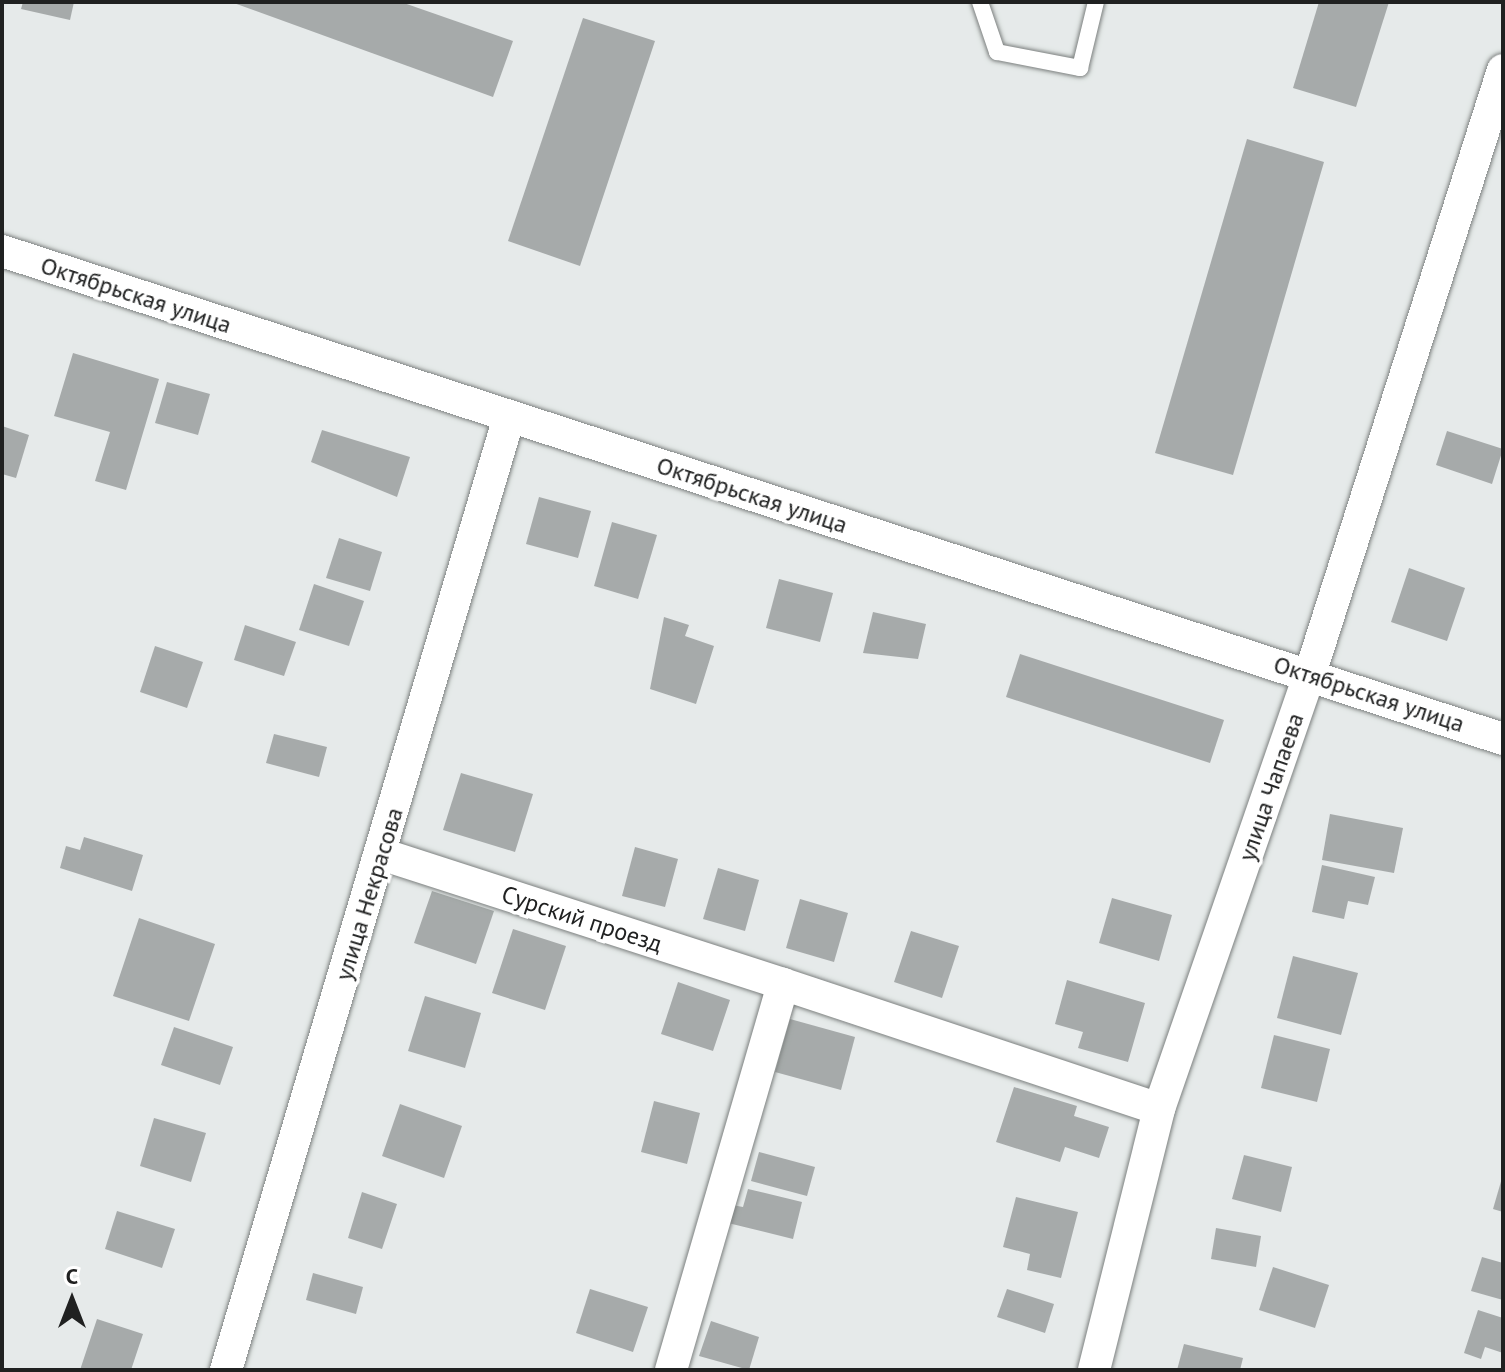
<!DOCTYPE html>
<html>
<head>
<meta charset="utf-8">
<style>
  body { margin:0 }
  #map { position:relative; width:1505px; height:1372px; overflow:hidden; background:#e6eaea; font-family:"PT Sans",sans-serif }
  div>[style] { position:absolute }
  .building>* { inset:0; background:#a6aaaa }
  .roads { filter:drop-shadow(0 0 2px #7c807f) drop-shadow(0 0 2px #7c807f) }
  .service>* { height:16px; margin:-8px; padding:0 8px; transform-origin:8px; border-radius:8px; background:#fff }
  .minor>* { height:32px; margin:-16px; padding:0 16px; transform-origin:16px; border-radius:16px; background:#fff }
  span { translate:-50% -50%; white-space:nowrap; text-align:center; line-height:1.15; -webkit-text-stroke:7px #fff; paint-order:stroke }
  .street-label { font-size:24px; color:#202121 }
  .frame { position:absolute; inset:0; border:4px solid #202121; pointer-events:none }
  .north { position:absolute; left:32px; top:1260px; width:80px; height:80px; -webkit-text-stroke:6px #fff; paint-order:stroke; rotate:0deg; font-size:22px; font-weight:700; line-height:32px; text-align:center; color:#202121 }
  .north::after { content:''; display:block; margin:auto; width:28px; height:36px; background:#202121; clip-path:polygon(50% 0,100% 100%,50% 72%,0 100%) }
</style>
</head>
<body>
<div id="map">
  <div class="building">
    <div style="clip-path:polygon(23px 2px,74px 2px,70px 20px,21px 9px)"></div>
    <div style="clip-path:polygon(231px 2px,401px 2px,513px 41px,493px 97px)"></div>
    <div style="clip-path:polygon(1319px 2px,1389px 2px,1356px 107px,1293px 88px)"></div>
    <div style="clip-path:polygon(583px 18px,655px 41px,580px 266px,508px 241px)"></div>
    <div style="clip-path:polygon(1247px 139px,1324px 162px,1233px 475px,1155px 453px)"></div>
    <div style="clip-path:polygon(73px 353px,159px 379px,126px 490px,95px 481px,110px 432px,54px 416px)"></div>
    <div style="clip-path:polygon(167px 382px,210px 394px,198px 435px,155px 423px)"></div>
    <div style="clip-path:polygon(2px 426px,29px 435px,16px 478px,2px 474px)"></div>
    <div style="clip-path:polygon(322px 430px,410px 457px,397px 497px,311px 462px)"></div>
    <div style="clip-path:polygon(1447px 431px,1503px 449px,1492px 484px,1436px 465px)"></div>
    <div style="clip-path:polygon(539px 497px,591px 511px,578px 558px,526px 544px)"></div>
    <div style="clip-path:polygon(612px 522px,657px 535px,638px 599px,594px 586px)"></div>
    <div style="clip-path:polygon(339px 538px,382px 552px,370px 591px,326px 578px)"></div>
    <div style="clip-path:polygon(1409px 568px,1465px 588px,1447px 641px,1391px 622px)"></div>
    <div style="clip-path:polygon(779px 579px,833px 593px,820px 642px,766px 628px)"></div>
    <div style="clip-path:polygon(314px 584px,364px 601px,349px 646px,299px 630px)"></div>
    <div style="clip-path:polygon(873px 612px,926px 624px,918px 659px,863px 653px)"></div>
    <div style="clip-path:polygon(664px 617px,689px 625px,685px 636px,714px 646px,696px 704px,650px 689px)"></div>
    <div style="clip-path:polygon(245px 625px,296px 642px,284px 676px,234px 660px)"></div>
    <div style="clip-path:polygon(155px 646px,203px 662px,187px 708px,140px 692px)"></div>
    <div style="clip-path:polygon(1020px 654px,1224px 720px,1210px 763px,1006px 697px)"></div>
    <div style="clip-path:polygon(274px 734px,327px 747px,319px 777px,266px 763px)"></div>
    <div style="clip-path:polygon(461px 773px,533px 794px,515px 852px,443px 830px)"></div>
    <div style="clip-path:polygon(1330px 814px,1403px 828px,1394px 873px,1322px 860px)"></div>
    <div style="clip-path:polygon(84px 837px,143px 855px,132px 891px,60px 868px,66px 846px,80px 850px)"></div>
    <div style="clip-path:polygon(635px 847px,678px 859px,665px 907px,622px 896px)"></div>
    <div style="clip-path:polygon(1322px 865px,1375px 877px,1368px 905px,1348px 901px,1344px 919px,1312px 912px)"></div>
    <div style="clip-path:polygon(718px 868px,759px 880px,745px 931px,703px 919px)"></div>
    <div style="clip-path:polygon(432px 891px,494px 911px,476px 964px,414px 943px)"></div>
    <div style="clip-path:polygon(1112px 898px,1172px 915px,1159px 961px,1099px 943px)"></div>
    <div style="clip-path:polygon(800px 899px,848px 913px,834px 962px,786px 948px)"></div>
    <div style="clip-path:polygon(139px 918px,215px 944px,189px 1021px,113px 996px)"></div>
    <div style="clip-path:polygon(513px 929px,566px 946px,545px 1010px,492px 993px)"></div>
    <div style="clip-path:polygon(911px 931px,959px 946px,942px 998px,894px 982px)"></div>
    <div style="clip-path:polygon(1293px 956px,1358px 973px,1341px 1035px,1277px 1018px)"></div>
    <div style="clip-path:polygon(1067px 980px,1145px 1003px,1128px 1062px,1078px 1048px,1083px 1032px,1055px 1024px)"></div>
    <div style="clip-path:polygon(678px 982px,730px 1000px,713px 1051px,661px 1034px)"></div>
    <div style="clip-path:polygon(425px 996px,481px 1013px,465px 1068px,408px 1051px)"></div>
    <div style="clip-path:polygon(790px 1019px,855px 1037px,841px 1090px,775px 1072px)"></div>
    <div style="clip-path:polygon(174px 1027px,233px 1047px,220px 1085px,161px 1065px)"></div>
    <div style="clip-path:polygon(1274px 1035px,1330px 1049px,1317px 1102px,1261px 1088px)"></div>
    <div style="clip-path:polygon(1014px 1087px,1077px 1106px,1074px 1116px,1109px 1127px,1099px 1158px,1065px 1147px,1060px 1162px,996px 1142px)"></div>
    <div style="clip-path:polygon(654px 1101px,700px 1113px,687px 1164px,641px 1152px)"></div>
    <div style="clip-path:polygon(400px 1104px,462px 1126px,444px 1178px,382px 1156px)"></div>
    <div style="clip-path:polygon(154px 1118px,206px 1133px,191px 1182px,140px 1166px)"></div>
    <div style="clip-path:polygon(759px 1152px,815px 1167px,807px 1196px,751px 1181px)"></div>
    <div style="clip-path:polygon(1244px 1155px,1292px 1167px,1281px 1212px,1232px 1199px)"></div>
    <div style="clip-path:polygon(1502px 1178px,1503px 1178px,1503px 1212px,1493px 1209px)"></div>
    <div style="clip-path:polygon(748px 1189px,802px 1202px,793px 1239px,728px 1223px,732px 1205px,743px 1207px)"></div>
    <div style="clip-path:polygon(362px 1192px,397px 1204px,382px 1249px,348px 1238px)"></div>
    <div style="clip-path:polygon(1016px 1197px,1078px 1212px,1061px 1278px,1027px 1270px,1030px 1254px,1003px 1247px)"></div>
    <div style="clip-path:polygon(117px 1211px,175px 1229px,162px 1268px,105px 1249px)"></div>
    <div style="clip-path:polygon(1216px 1228px,1261px 1236px,1256px 1267px,1211px 1259px)"></div>
    <div style="clip-path:polygon(1482px 1257px,1503px 1263px,1503px 1300px,1471px 1291px)"></div>
    <div style="clip-path:polygon(1273px 1267px,1329px 1285px,1315px 1328px,1259px 1310px)"></div>
    <div style="clip-path:polygon(313px 1273px,363px 1287px,356px 1314px,306px 1300px)"></div>
    <div style="clip-path:polygon(590px 1289px,648px 1307px,633px 1352px,576px 1333px)"></div>
    <div style="clip-path:polygon(1007px 1289px,1054px 1304px,1045px 1333px,997px 1317px)"></div>
    <div style="clip-path:polygon(1478px 1310px,1503px 1318px,1503px 1353px,1485px 1347px,1481px 1359px,1464px 1353px)"></div>
    <div style="clip-path:polygon(97px 1319px,143px 1334px,131px 1370px,80px 1370px)"></div>
    <div style="clip-path:polygon(711px 1321px,759px 1337px,749px 1370px,699px 1356px)"></div>
    <div style="clip-path:polygon(1184px 1344px,1243px 1358px,1240px 1370px,1177px 1370px)"></div>
  </div>
  <div class="roads">
    <div class="service">
      <div style="left:980px;top:2px;width:53px;rotate:71.2deg"></div>
      <div style="left:997px;top:52px;width:85px;rotate:10.9deg"></div>
      <div style="left:1080px;top:68px;width:68px;rotate:-76.4deg"></div>
    </div>
    <div class="minor">
      <div style="left:2px;top:251px;width:1578px;rotate:18.01deg"></div>
      <div style="left:381px;top:854px;width:422px;rotate:17.9deg"></div>
      <div style="left:226px;top:1370px;width:994px;rotate:-73.46deg"></div>
      <div style="left:671px;top:1370px;width:402px;rotate:-73.8deg"></div>
      <div style="left:783px;top:984px;width:396px;rotate:18.4deg"></div>
      <div style="left:1094px;top:1370px;width:269px;rotate:-76deg"></div>
      <div style="left:1159px;top:1109px;width:460px;rotate:-70.9deg"></div>
      <div style="left:1310px;top:674px;width:634px;rotate:-72.28deg"></div>
    </div>
  </div>
  <div class="street-label">
    <span style="left:136px;top:295px;rotate:18deg">Октябрьская улица</span>
    <span style="left:752px;top:495px;rotate:18deg">Октябрьская улица</span>
    <span style="left:1369px;top:694px;rotate:18deg">Октябрьская улица</span>
    <span style="left:1271px;top:787px;rotate:-71deg">улица Чапаева</span>
    <span style="left:369px;top:894px;rotate:-73deg">улица Некрасова</span>
    <span style="left:582px;top:919px;rotate:18deg">Сурский проезд</span>
  </div>
  <div class="frame"></div>
  <div class="north">С</div>
</div>
</body>
</html>
